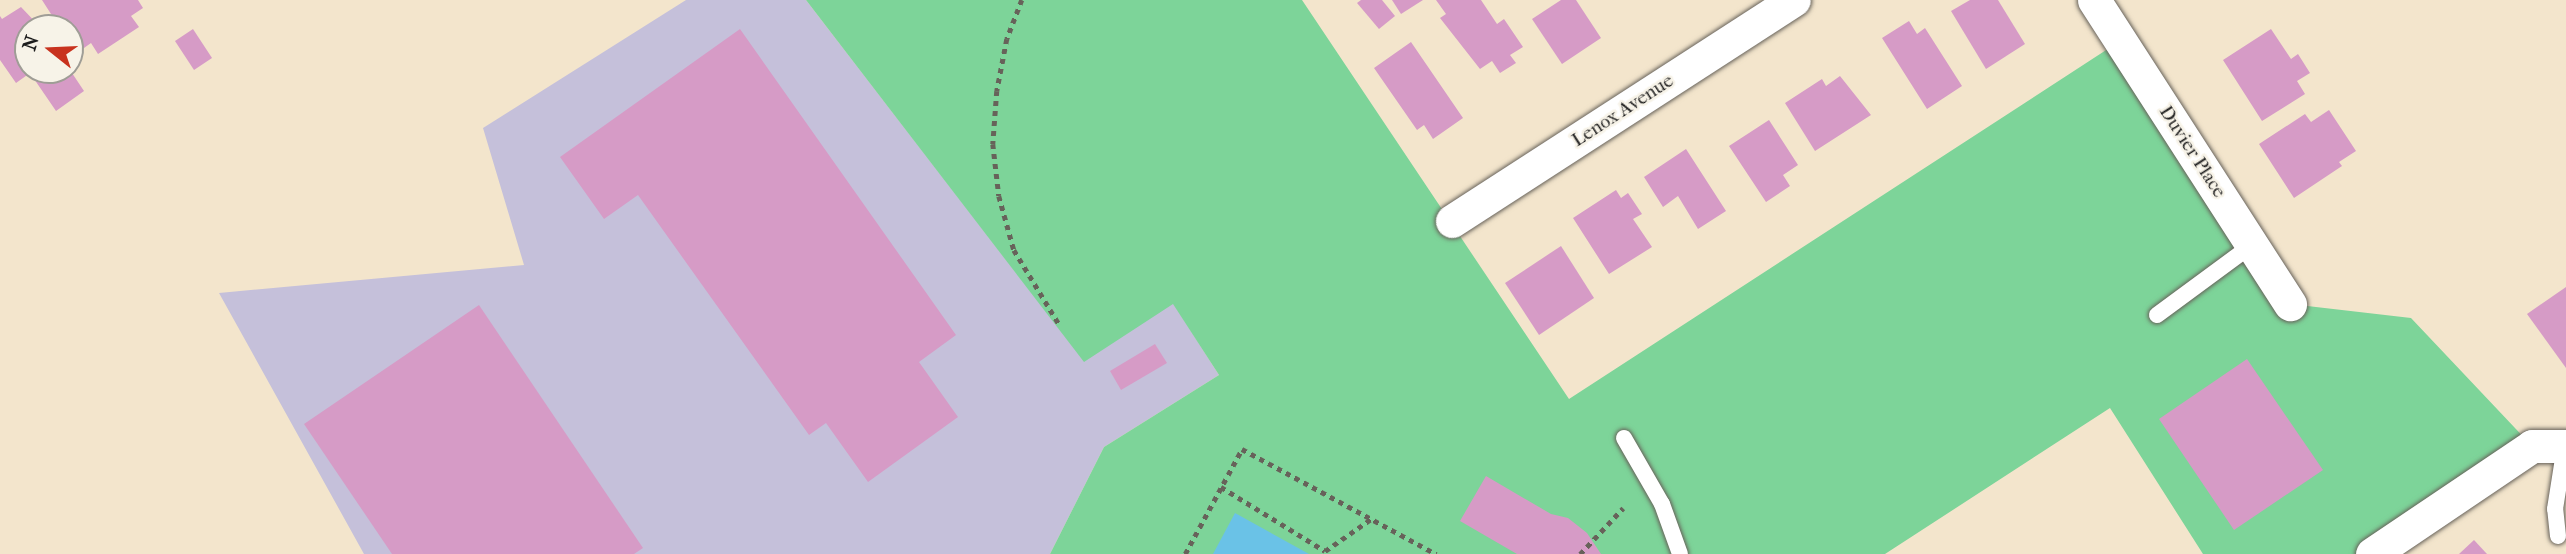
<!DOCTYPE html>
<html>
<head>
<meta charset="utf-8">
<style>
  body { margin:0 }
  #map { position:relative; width:2566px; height:554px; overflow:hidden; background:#f3e5cc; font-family:"IM FELL French Canon",serif }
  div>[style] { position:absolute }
  .industrial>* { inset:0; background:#c5c0da }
  .green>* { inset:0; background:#7dd499 }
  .water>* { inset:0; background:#6ac2e7 }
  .building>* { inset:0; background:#d69bc6 }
  .path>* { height:4.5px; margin-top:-2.25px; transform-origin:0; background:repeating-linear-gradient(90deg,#67625a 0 5px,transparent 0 10px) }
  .roads { filter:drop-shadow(0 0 2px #67625a) drop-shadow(0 0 2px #67625a) }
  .service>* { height:16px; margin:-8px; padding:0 8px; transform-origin:8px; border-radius:8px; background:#fff }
  .minor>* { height:33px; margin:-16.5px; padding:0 16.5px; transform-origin:16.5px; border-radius:16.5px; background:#fff }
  span { translate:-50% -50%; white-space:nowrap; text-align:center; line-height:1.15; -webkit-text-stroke:5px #f7f3e8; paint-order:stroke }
  .street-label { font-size:19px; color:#1c1c1c }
  .north { position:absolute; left:14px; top:14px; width:70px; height:70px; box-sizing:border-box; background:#f7f3e8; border:2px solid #9f9d96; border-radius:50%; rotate:288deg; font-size:19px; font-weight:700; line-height:28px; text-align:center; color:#1c1c1c }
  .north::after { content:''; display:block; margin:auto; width:24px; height:32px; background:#c8321e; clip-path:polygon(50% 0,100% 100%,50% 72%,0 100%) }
</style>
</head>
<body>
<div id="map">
  <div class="industrial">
    <div style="clip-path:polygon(686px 0,806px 0,1084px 361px,1173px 303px,1219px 375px,1104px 447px,1050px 554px,364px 554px,219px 293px,524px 265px,483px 128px)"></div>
  </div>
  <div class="green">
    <div style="clip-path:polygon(806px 0,1302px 0,1569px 399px,2120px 41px,2290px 304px,2411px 318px,2532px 446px,2372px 554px,2203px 554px,2110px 408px,1885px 554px,1050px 554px,1104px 447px,1219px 375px,1173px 304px,1084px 362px)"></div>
  </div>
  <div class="water">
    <div style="clip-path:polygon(1235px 513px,1309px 554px,1213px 554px)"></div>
  </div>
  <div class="building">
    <div style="clip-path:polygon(42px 0,138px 0,143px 8px,131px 16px,139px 27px,98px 54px,91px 43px,77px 53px,70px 43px,70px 28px,60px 28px)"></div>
    <div style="clip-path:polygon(1361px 0,1382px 0,1395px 16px,1379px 29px,1357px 3px)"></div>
    <div style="clip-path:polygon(1392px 0,1423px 0,1401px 14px)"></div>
    <div style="clip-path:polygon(1436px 0,1481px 0,1497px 24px,1504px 19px,1523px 47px,1510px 55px,1516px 63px,1500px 73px,1492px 61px,1480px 69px,1440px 18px,1446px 14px)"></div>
    <div style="clip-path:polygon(1561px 0,1576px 0,1601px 38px,1562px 64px,1532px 19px)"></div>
    <div style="clip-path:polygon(1970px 0,1998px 0,2025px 44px,1986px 69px,1951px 11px)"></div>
    <div style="clip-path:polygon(21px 7px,41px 28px,28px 28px,28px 70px,70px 70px,84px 91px,56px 111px,30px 73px,16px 83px,0 60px,0 16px,2px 19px)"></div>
    <div style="clip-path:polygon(1909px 21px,1917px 34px,1925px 28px,1962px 86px,1927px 109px,1882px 38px)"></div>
    <div style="clip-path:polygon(193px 29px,212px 58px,194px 70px,175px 41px)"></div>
    <div style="clip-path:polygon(740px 29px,956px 335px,919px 362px,958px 417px,868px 482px,826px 423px,809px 435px,638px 195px,604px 219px,560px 157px)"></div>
    <div style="clip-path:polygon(2271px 29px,2291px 59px,2298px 54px,2310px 73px,2297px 81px,2305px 94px,2262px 121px,2223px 60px)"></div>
    <div style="clip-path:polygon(1411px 42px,1463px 118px,1433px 139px,1424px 125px,1417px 130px,1374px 68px)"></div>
    <div style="clip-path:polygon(1840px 76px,1871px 115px,1815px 151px,1785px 103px,1822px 79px,1826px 86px)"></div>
    <div style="clip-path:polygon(2329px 110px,2356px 151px,2339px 162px,2342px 166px,2294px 198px,2259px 144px,2305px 114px,2311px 122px)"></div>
    <div style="clip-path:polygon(1769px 120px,1798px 165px,1783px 175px,1790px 186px,1766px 202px,1729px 146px)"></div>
    <div style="clip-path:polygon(1686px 149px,1726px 211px,1698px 229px,1678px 196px,1663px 207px,1644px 177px)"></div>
    <div style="clip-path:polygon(1616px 190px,1621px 198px,1628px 193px,1642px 214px,1633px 219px,1652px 247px,1609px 274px,1573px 218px)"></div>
    <div style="clip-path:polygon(1561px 246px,1594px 298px,1539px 335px,1505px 283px)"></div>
    <div style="clip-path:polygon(2566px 287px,2566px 368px,2527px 314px)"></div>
    <div style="clip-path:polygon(479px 305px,643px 548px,634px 554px,392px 554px,304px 424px)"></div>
    <div style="clip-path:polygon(1155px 344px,1167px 363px,1121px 390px,1110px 371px)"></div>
    <div style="clip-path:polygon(2247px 359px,2323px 470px,2234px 530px,2159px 419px)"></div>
    <div style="clip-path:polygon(1486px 476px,1551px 514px,1568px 518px,1587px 533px,1601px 554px,1517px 554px,1460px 521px)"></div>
    <div style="clip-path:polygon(2474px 540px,2487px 554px,2459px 554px)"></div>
  </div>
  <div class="path">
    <div style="left:1022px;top:0;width:42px;rotate:111deg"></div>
    <div style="left:1007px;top:39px;width:53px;rotate:100.9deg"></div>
    <div style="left:997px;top:91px;width:53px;rotate:94.3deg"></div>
    <div style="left:993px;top:144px;width:52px;rotate:83.4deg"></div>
    <div style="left:999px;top:196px;width:56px;rotate:74.5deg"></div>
    <div style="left:1014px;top:250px;width:87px;rotate:58.7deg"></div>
    <div style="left:1221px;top:487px;width:122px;rotate:31.6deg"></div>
    <div style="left:1325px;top:551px;width:56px;rotate:-34.8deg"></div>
    <div style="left:1185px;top:554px;width:119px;rotate:-61.5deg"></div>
    <div style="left:1242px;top:449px;width:221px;rotate:28.4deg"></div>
    <div style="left:1580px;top:554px;width:63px;rotate:-46.9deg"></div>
  </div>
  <div class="roads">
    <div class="service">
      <div style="left:2157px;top:315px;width:118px;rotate:-36.4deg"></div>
      <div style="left:1624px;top:438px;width:76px;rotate:60.1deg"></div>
      <div style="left:1662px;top:504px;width:53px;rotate:70.2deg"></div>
      <div style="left:2558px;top:536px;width:27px;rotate:-96deg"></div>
      <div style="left:2555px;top:509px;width:64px;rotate:-81deg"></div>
    </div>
    <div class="minor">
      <div style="left:2094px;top:0;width:362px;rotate:57.2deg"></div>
      <div style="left:1452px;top:221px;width:407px;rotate:-32.9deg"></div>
      <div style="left:2372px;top:554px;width:193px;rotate:-34deg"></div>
      <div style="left:2532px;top:446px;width:34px"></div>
    </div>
  </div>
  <div class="street-label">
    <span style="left:1623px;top:111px;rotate:-33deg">Lenox Avenue</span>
    <span style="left:2192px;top:152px;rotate:57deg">Duvier Place</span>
  </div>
  <div class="north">N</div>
</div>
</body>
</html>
